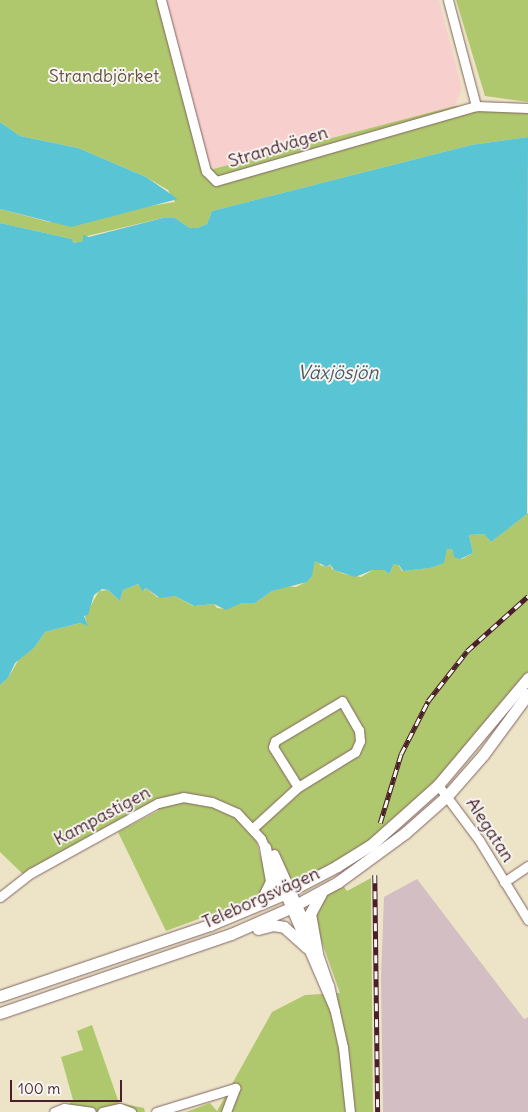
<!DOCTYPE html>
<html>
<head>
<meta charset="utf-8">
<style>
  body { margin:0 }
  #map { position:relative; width:528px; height:1112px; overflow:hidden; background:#ede4c8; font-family:Delius,sans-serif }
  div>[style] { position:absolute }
  .built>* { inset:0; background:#f7d0cd }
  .industrial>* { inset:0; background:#d2bec3 }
  .green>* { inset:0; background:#b0c86d }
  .water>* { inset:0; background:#59c4d4 }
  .roads { filter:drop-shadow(0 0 1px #836462) drop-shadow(0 0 1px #836462) }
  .minor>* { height:9px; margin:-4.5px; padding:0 4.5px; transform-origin:4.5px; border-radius:4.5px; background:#fff }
  .major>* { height:11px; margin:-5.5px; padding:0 5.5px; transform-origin:5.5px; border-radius:5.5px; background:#fff }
  .rail>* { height:4.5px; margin-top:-2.25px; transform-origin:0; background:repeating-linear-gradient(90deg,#f6f6f2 0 8px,#4a1f2b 0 16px); box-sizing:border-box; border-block:1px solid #4a1f2b }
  span { translate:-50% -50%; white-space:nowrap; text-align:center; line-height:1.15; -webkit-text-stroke:4px #f6f6f2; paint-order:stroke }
  .park-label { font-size:18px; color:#69523f }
  .street-label { font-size:18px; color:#4a1f2b }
  .water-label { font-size:19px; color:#4f5966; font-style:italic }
  .scale { position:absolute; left:10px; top:1080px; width:112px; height:22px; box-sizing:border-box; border:2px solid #4a1f2b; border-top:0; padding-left:6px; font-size:15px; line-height:18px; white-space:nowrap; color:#4a1f2b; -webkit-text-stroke:4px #f6f6f2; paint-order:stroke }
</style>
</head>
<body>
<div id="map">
  <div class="built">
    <div style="clip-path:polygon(164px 0,439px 0,462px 88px,455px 106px,213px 169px,206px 164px)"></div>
  </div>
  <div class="industrial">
    <div style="clip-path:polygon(417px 879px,524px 1019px,528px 1017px,528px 1112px,383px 1112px,381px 978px,384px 897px)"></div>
  </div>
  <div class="green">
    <div style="clip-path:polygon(0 0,164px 0,206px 164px,213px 169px,455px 106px,528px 110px,528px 137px,471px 145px,212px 211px,207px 224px,197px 228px,190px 228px,175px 218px,163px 218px,83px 237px,84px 241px,72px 243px,72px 239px,0 223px,0 209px,49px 222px,175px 202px,168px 190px,146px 177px,78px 148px,20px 136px,0 122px)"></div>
    <div style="clip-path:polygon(456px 0,528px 0,528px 102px,485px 96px)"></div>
    <div style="clip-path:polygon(528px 513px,528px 677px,466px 755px,371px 845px,284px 894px,265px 848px,226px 807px,170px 799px,26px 877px,0 852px,0 685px,8px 678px,19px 659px,34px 648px,45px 632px,80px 623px,87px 625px,85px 616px,99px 591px,108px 590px,120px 601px,123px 590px,138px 584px,144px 591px,146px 588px,157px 597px,175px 596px,193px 606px,214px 604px,217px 608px,227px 609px,242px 603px,255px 603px,272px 591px,287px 586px,296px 587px,308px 581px,315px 561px,319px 561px,320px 565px,328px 567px,330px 564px,332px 569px,344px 574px,361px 577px,373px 570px,384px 570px,389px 574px,394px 564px,398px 564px,402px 571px,430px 568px,443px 563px,447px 549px,452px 549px,454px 556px,462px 559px,473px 553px,469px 535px,484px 534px,491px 542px)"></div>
    <div style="clip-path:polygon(185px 801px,200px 801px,232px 815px,246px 826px,256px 840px,267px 879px,264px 889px,253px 899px,166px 931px,118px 832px,158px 811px,158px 806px)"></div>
    <div style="clip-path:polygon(371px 878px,373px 1112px,186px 1112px,210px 1103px,217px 1111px,272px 1012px,305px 995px,340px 993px,315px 923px,317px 900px,342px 884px,347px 891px)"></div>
    <div style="clip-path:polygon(92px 1025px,119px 1103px,144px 1108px,145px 1112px,60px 1112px,73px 1100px,61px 1057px,83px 1050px,77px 1031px)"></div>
  </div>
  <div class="water">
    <div style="clip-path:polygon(0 122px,20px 136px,78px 148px,146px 177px,178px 199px,71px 227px,0 209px)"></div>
    <div style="clip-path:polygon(528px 137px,527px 514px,491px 542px,484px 534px,469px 535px,473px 553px,460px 559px,454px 557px,452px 549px,447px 549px,444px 563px,430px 568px,403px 571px,399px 565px,394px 564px,389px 574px,384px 570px,373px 570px,355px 577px,334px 570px,330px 564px,327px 567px,315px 561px,312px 576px,307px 582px,272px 591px,255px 603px,242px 603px,226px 610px,214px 604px,194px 606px,175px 596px,160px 598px,146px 588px,143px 591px,138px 584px,123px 590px,120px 601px,108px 590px,102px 589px,94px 595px,88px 615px,84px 616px,88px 626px,80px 623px,45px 632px,34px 648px,15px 663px,8px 678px,0 685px,0 223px,72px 239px,73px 243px,83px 241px,83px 235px,89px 237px,163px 218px,175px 218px,190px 228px,197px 228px,207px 224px,212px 211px,471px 145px)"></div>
  </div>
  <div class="roads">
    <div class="minor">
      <div style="left:161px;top:0;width:177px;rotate:75.3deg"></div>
      <div style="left:206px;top:171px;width:14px;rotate:45deg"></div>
      <div style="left:216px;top:181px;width:271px;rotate:-16.1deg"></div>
      <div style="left:476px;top:106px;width:52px;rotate:2.2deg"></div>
      <div style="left:448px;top:0;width:110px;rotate:75.2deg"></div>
      <div style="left:438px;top:785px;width:69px;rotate:53.3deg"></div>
      <div style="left:479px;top:840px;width:94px;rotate:58.5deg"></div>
      <div style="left:253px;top:828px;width:61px;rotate:-42.3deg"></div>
      <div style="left:298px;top:787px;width:47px;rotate:-122deg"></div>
      <div style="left:273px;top:747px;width:6px;rotate:-72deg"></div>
      <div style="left:275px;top:741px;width:78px;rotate:-30.8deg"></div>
      <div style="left:342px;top:701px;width:34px;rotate:60deg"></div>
      <div style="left:359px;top:730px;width:11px;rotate:85deg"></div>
      <div style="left:360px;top:741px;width:12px;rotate:114deg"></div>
      <div style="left:355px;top:752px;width:67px;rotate:148.4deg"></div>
      <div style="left:274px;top:854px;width:90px;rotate:65.7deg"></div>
      <div style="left:504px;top:882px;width:29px;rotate:-34deg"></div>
      <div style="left:0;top:897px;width:39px;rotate:-38deg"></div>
      <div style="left:31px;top:873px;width:145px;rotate:-28.9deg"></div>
      <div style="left:158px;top:803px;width:26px;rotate:-13deg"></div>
      <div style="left:183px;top:797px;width:29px;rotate:10deg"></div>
      <div style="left:212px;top:802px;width:27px;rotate:24deg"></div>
      <div style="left:237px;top:813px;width:35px;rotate:47deg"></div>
      <div style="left:261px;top:839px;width:187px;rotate:66.7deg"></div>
      <div style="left:316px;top:948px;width:39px;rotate:71deg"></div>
      <div style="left:329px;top:985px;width:64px;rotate:77.3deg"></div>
      <div style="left:343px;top:1047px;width:65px;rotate:83.9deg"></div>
      <div style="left:54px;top:1112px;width:11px;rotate:-22deg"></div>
      <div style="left:64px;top:1108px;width:27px;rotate:8deg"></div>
      <div style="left:102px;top:1112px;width:18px;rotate:-13deg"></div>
      <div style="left:120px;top:1108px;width:12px;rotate:20deg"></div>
      <div style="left:156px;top:1112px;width:83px;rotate:-16.9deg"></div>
      <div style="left:226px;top:1112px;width:26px;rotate:-69deg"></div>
    </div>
    <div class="major">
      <div style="left:260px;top:904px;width:25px;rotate:-64deg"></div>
      <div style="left:271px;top:881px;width:34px;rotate:-100deg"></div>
      <div style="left:258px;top:929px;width:16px;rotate:-15deg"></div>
      <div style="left:273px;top:925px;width:11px;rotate:10deg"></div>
      <div style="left:284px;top:927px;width:31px;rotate:42deg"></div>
      <div style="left:317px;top:953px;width:40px;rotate:-100deg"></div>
      <div style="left:310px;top:914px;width:24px;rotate:-62deg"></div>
      <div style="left:0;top:996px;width:222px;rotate:-18.7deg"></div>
      <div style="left:210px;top:925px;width:80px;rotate:-22.7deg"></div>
      <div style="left:284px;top:894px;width:60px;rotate:-27.8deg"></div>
      <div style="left:337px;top:866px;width:40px;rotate:-32deg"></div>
      <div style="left:371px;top:845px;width:90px;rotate:-41.8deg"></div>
      <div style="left:438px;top:785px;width:140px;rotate:-49.9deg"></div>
      <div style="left:0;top:1013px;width:244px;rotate:-18.9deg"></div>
      <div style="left:231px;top:934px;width:64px;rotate:-23.8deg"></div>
      <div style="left:290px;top:908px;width:55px;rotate:-28.4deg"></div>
      <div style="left:338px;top:882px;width:83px;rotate:-36.2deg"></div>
      <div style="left:405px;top:833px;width:56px;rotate:-41.4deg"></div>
      <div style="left:447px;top:796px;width:55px;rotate:-48.7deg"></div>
      <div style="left:483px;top:755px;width:76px;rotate:-53.6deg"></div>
    </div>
  </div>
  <div class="rail">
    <div style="left:380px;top:823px;width:72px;rotate:-73.1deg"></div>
    <div style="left:401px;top:754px;width:59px;rotate:-63deg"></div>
    <div style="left:428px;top:701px;width:63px;rotate:-52deg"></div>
    <div style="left:467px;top:651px;width:82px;rotate:-42deg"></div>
    <div style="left:375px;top:875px;width:237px;rotate:89.3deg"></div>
  </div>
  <div class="park-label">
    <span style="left:104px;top:76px">Strandbjörket</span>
  </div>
  <div class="street-label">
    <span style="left:278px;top:147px;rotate:-17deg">Strandvägen</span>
    <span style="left:102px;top:816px;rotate:-28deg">Kampastigen</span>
    <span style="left:490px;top:830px;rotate:57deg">Alegatan</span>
    <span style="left:261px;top:898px;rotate:-24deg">Teleborgsvägen</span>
  </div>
  <div class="water-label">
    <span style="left:338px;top:373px">Växjösjön</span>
  </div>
  <div class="scale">100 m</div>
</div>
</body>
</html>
